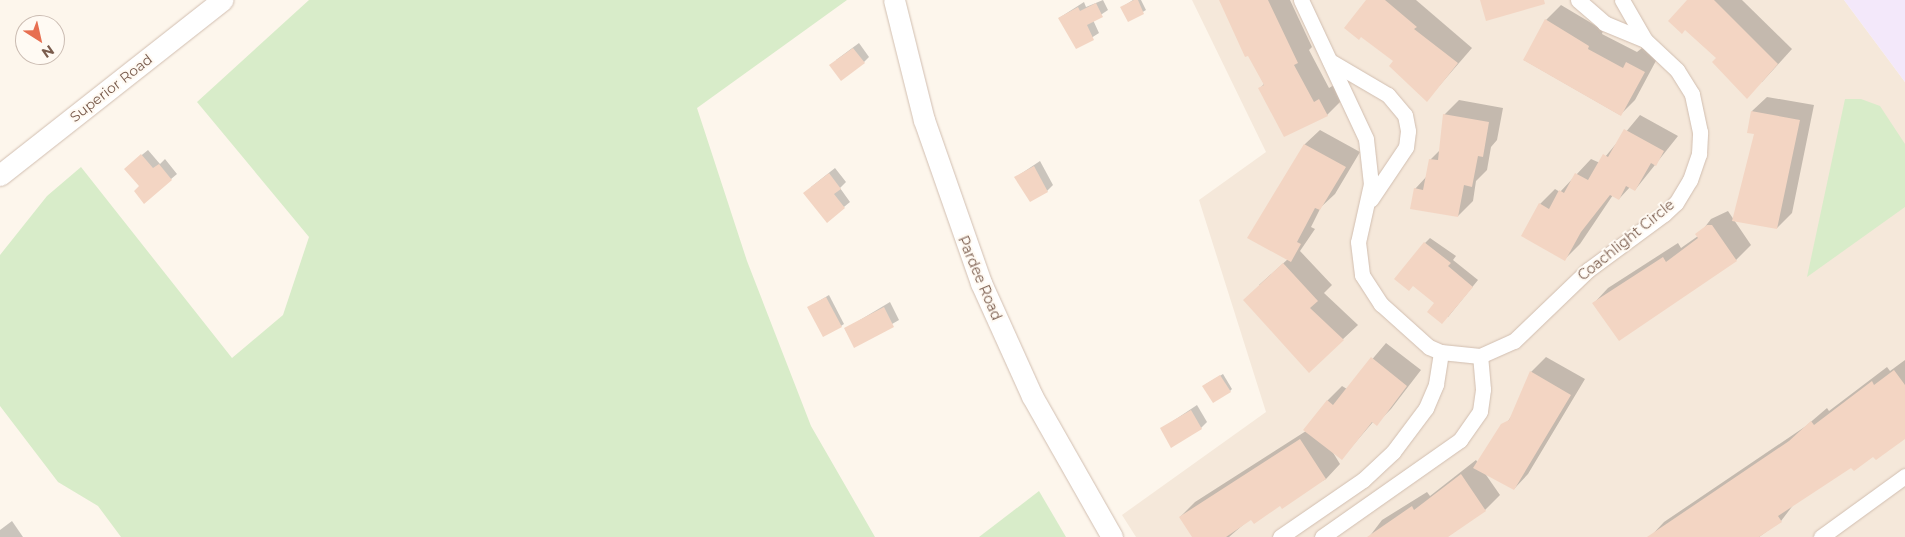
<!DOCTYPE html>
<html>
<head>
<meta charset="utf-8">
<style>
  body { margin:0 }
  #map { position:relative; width:1905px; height:537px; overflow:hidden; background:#fdf6ec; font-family:Montserrat,sans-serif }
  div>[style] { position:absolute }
  .residential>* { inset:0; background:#f5e8da }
  .education>* { inset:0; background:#f3e8fa }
  .green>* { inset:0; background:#d8ecc9 }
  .shadow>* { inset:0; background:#0003 }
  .building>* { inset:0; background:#f3d5c3 }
  .roads { filter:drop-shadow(0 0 1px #d1beb0) drop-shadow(0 0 1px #d1beb0) }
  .street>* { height:15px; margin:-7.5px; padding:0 7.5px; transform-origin:7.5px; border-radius:7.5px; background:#fff }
  .secondary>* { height:21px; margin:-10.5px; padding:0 10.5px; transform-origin:10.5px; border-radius:10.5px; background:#fff }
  span { translate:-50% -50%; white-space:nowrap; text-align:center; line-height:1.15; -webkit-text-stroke:4px #fffaf3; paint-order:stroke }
  .street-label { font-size:14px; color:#7a5c4d }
  .north { position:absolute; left:15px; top:15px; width:50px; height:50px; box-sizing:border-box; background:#fffaf3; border:1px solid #cabbb1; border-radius:50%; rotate:145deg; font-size:14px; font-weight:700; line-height:20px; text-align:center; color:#7a5c4d }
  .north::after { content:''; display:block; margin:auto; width:18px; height:22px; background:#e76f51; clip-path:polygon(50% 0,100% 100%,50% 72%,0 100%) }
</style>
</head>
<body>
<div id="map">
  <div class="residential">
    <div style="clip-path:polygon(1192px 0,1844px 0,1905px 82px,1905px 537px,1136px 537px,1122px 515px,1266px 412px,1199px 200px,1266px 152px)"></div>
  </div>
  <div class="education">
    <div style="clip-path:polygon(1844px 0,1905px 0,1905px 82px)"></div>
  </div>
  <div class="green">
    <div style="clip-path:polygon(309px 0,847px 0,697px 108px,747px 261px,811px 426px,875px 537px,121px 537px,98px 506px,58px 482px,0 406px,0 255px,47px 196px,81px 167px,232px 358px,283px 315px,309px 237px,197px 102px)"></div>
    <div style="clip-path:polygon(1845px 99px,1861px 99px,1880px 106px,1905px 144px,1905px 207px,1807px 277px)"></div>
    <div style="clip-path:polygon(1039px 491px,1066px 537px,979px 537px)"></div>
  </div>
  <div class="shadow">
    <div style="clip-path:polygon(1103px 0,1108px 10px,1093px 20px,1099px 33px,1077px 47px,1059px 18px,1084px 2px,1086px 7px)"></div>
    <div style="clip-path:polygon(1133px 0,1141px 0,1146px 10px,1129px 20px,1122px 7px)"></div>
    <div style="clip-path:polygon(1220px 0,1290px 0,1312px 47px,1309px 50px,1329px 88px,1334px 85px,1342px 100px,1327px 115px,1260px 88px,1264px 84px)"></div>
    <div style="clip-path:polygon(1368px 0,1416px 0,1472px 48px,1427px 100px,1394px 61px)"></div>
    <div style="clip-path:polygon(1689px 0,1742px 0,1792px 49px,1762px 82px,1717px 58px,1685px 29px)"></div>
    <div style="clip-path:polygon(1561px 5px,1603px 30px,1602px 34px,1637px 52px,1642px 48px,1658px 57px,1635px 100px,1620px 115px,1524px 60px,1546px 20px)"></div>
    <div style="clip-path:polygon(859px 43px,869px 57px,864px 62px,836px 60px)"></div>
    <div style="clip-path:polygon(1767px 97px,1814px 105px,1792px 213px,1777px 228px,1734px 220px,1751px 245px,1736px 260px,1619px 339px,1594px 303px,1608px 288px,1678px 243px,1681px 248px,1698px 236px,1711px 219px,1728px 211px,1734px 220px,1756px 133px,1752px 111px)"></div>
    <div style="clip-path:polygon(1459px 100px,1503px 108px,1497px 140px,1491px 147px,1487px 170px,1476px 181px,1473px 201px,1458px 216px,1415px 189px,1427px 176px,1430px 160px,1440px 150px,1444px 115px)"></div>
    <div style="clip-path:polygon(1640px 115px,1678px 136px,1635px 190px,1630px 187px,1619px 199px,1613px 195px,1580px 244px,1565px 259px,1540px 204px,1555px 189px,1560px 192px,1591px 159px,1600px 163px)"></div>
    <div style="clip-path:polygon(1320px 130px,1360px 152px,1335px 194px,1321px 207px,1311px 227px,1315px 229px,1300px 251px,1332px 285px,1324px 293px,1358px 325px,1309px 371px,1259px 285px,1288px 259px,1249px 237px,1305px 144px)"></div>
    <div style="clip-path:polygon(148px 150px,160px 164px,165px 159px,177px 174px,144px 202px,132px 163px)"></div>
    <div style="clip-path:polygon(1040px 161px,1053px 185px,1047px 191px,1016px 177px)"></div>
    <div style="clip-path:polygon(835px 168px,846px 182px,840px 188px,850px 202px,827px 221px,811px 187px)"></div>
    <div style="clip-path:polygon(1430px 238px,1456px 256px,1453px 260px,1478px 280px,1448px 317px,1436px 303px,1425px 243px)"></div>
    <div style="clip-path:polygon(829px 295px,844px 324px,841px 326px,809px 307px)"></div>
    <div style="clip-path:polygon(890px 302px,899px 320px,854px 346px,845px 329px)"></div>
    <div style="clip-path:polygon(1386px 343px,1421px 370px,1391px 409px,1376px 424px,1373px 422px,1342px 458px,1332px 451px,1340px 464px,1326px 479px,1251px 518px,1229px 537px,1194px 537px,1180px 517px,1195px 502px,1306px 431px,1327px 401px,1342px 386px,1347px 389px)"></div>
    <div style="clip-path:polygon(1546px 357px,1585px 379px,1528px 474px,1514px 489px,1484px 472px,1500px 495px,1485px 510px,1447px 537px,1369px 537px,1382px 520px,1427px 492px,1430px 496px,1476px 460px,1478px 463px,1513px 414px,1531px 372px)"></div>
    <div style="clip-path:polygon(1905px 360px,1905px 436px,1873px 455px,1850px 464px,1794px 504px,1781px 521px,1759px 537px,1650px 537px,1664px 522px,1806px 426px,1827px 408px,1829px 411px,1887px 367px,1890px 371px)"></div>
    <div style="clip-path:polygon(1223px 374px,1232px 389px,1230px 391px,1206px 384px)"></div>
    <div style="clip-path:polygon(1197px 405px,1207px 422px,1201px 428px,1161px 429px)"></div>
    <div style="clip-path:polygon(12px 521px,23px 537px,0 537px,0 530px)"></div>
  </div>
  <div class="building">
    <div style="clip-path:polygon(1134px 0,1138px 0,1144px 14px,1128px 22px,1120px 7px)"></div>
    <div style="clip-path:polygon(1219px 0,1268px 0,1298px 63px,1294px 65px,1314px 102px,1319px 99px,1328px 116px,1284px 137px,1258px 88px,1264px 85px,1248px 56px,1245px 57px)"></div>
    <div style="clip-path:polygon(1366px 0,1385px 0,1417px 27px,1414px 29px,1458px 63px,1427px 102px,1389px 66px,1393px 61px,1361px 37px,1359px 40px,1344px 28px)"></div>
    <div style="clip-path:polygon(1480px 0,1544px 0,1545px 4px,1486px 21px)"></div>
    <div style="clip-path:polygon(1687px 0,1714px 0,1778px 64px,1747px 99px,1712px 62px,1716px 58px,1685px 30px,1682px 34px,1668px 21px)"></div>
    <div style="clip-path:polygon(1096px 3px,1103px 17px,1087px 25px,1094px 40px,1076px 49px,1058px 18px,1078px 7px,1080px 11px)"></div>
    <div style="clip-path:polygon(1545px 19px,1589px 46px,1588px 49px,1623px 68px,1626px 62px,1645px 72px,1621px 116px,1523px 60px)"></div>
    <div style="clip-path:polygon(853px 48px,865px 63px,841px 81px,829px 65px)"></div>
    <div style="clip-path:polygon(1751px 111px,1800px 120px,1777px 229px,1732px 221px,1754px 134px,1747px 133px)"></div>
    <div style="clip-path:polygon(1443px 114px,1489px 122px,1483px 157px,1478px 156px,1472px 187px,1464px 185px,1458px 217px,1410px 209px,1414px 188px,1423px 190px,1429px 159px,1438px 160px)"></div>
    <div style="clip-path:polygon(1624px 129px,1664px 151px,1656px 166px,1651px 163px,1635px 191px,1626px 186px,1619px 200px,1610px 195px,1581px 232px,1565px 261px,1521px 236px,1539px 203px,1549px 209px,1559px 190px,1564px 193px,1575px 173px,1588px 180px,1603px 154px,1608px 157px)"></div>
    <div style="clip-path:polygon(1304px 144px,1346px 167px,1320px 210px,1315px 208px,1297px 242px,1301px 244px,1291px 262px,1247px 238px)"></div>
    <div style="clip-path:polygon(141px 154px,153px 168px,159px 164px,172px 180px,144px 204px,134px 191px,139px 186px,124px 169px)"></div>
    <div style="clip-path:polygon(1034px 166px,1048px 192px,1030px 202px,1014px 177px)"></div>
    <div style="clip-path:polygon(829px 173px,841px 189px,834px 194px,845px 208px,827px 223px,803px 193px)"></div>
    <div style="clip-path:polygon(1707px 225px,1712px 225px,1737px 261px,1619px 341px,1592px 303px,1663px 257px,1666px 262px,1698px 238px,1695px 234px)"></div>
    <div style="clip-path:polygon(1424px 242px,1451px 263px,1448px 266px,1473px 287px,1442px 324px,1427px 312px,1434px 303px,1413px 286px,1409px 291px,1394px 279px)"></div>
    <div style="clip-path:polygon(1283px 263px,1318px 301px,1310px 308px,1344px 340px,1309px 373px,1243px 300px)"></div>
    <div style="clip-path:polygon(826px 297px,842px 327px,823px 337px,807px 307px)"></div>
    <div style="clip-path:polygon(884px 307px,894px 327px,854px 348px,844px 328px)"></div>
    <div style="clip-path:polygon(1371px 357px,1407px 386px,1377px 426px,1372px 422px,1342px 460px,1303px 430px,1327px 400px,1333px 405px)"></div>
    <div style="clip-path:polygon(1894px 370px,1905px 385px,1905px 439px,1876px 460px,1873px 457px,1854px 471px,1851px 468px,1778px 516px,1782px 522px,1759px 537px,1647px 537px,1789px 441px,1811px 421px,1814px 425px,1872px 381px,1874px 385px)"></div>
    <div style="clip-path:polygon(1530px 371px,1571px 395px,1514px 490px,1473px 468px,1501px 424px,1509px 420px)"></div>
    <div style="clip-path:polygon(1220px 375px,1231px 392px,1213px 403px,1202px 386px)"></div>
    <div style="clip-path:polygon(1191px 410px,1202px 429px,1171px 448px,1160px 428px)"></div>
    <div style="clip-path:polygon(1300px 439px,1326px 479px,1282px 509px,1280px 506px,1254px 524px,1251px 520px,1226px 537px,1192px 537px,1179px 517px)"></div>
    <div style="clip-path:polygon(1461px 474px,1486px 511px,1448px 537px,1367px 537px,1412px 506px,1414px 510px)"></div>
  </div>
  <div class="roads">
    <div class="street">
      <div style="left:1301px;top:0;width:153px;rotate:64.9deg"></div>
      <div style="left:1366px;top:139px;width:45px;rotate:83.7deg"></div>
      <div style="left:1371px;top:184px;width:59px;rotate:102.6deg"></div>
      <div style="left:1358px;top:242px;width:33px;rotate:83deg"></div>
      <div style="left:1362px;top:275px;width:35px;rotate:57deg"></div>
      <div style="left:1381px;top:304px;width:64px;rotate:41.9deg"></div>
      <div style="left:1429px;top:347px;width:13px;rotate:23deg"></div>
      <div style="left:1441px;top:352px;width:39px;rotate:6deg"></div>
      <div style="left:1480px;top:356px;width:37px;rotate:-24deg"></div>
      <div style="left:1514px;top:341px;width:103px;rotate:-43.8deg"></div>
      <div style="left:1588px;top:270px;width:94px;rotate:-36.4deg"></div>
      <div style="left:1664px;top:214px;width:16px;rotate:-43deg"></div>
      <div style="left:1676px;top:203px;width:27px;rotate:-59deg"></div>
      <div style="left:1690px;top:180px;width:28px;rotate:-71deg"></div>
      <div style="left:1699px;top:154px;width:22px;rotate:-87deg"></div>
      <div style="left:1700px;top:132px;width:39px;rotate:-102deg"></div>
      <div style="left:1692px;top:94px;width:28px;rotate:-122deg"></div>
      <div style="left:1677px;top:70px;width:44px;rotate:-136.8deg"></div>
      <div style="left:1645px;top:40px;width:46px;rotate:-119.9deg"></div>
      <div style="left:1578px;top:0;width:35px;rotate:41deg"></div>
      <div style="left:1604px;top:23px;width:44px;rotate:22.5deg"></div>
      <div style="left:1330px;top:61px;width:67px;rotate:30.4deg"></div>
      <div style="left:1388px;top:95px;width:26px;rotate:50deg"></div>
      <div style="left:1405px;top:115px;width:16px;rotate:79deg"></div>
      <div style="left:1408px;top:131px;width:16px;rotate:97deg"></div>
      <div style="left:1406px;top:147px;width:63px;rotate:123.9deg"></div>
      <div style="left:1280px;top:537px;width:101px;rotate:-34.5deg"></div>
      <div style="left:1363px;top:480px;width:41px;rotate:-43deg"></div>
      <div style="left:1393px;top:452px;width:55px;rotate:-53.1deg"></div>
      <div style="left:1426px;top:408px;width:26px;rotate:-67deg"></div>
      <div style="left:1436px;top:384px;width:32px;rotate:-81deg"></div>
      <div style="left:1322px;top:537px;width:169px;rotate:-35.1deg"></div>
      <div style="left:1460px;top:440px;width:35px;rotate:-55deg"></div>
      <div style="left:1480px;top:411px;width:22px;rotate:-82deg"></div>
      <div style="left:1483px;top:389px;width:33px;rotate:-95deg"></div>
      <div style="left:1821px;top:537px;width:104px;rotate:-36deg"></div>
    </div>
    <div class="secondary">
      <div style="left:894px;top:0;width:124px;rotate:76deg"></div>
      <div style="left:924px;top:120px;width:173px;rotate:70.7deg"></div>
      <div style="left:981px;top:283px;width:124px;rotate:65.7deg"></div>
      <div style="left:1032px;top:396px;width:162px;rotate:60.4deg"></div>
      <div style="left:0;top:175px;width:283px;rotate:-38.2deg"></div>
    </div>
  </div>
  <div class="street-label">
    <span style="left:111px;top:88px;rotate:-38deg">Superior Road</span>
    <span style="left:1626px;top:240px;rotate:-39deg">Coachlight Circle</span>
    <span style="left:980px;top:278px;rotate:67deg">Pardee Road</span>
  </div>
  <div class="north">N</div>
</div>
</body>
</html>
